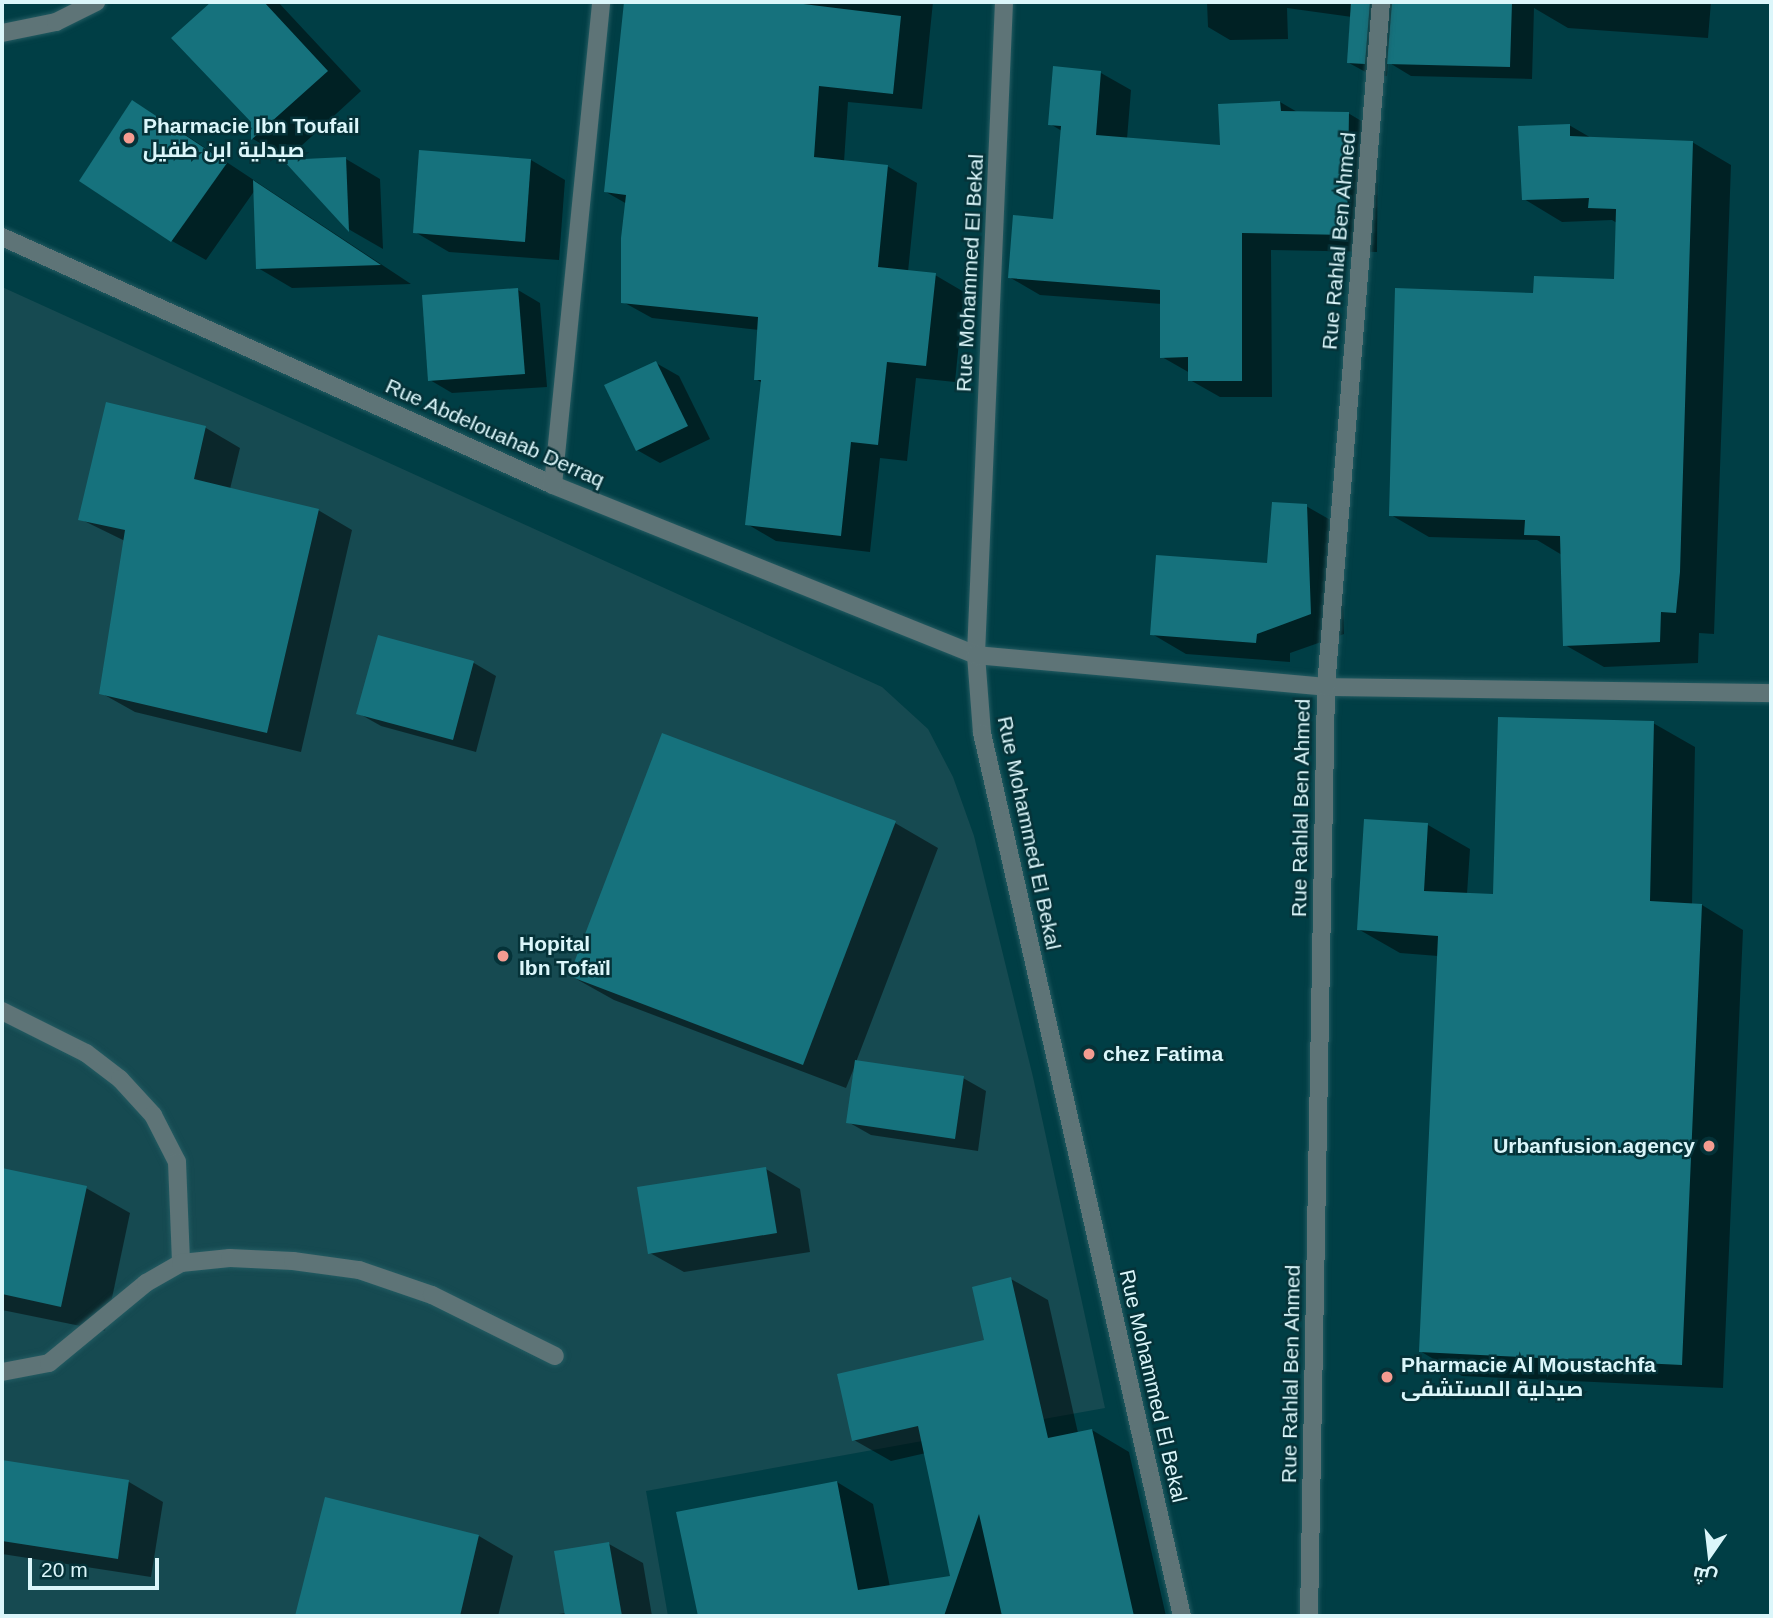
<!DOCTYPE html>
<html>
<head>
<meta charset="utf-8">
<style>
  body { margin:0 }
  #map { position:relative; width:1773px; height:1618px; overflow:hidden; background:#003e45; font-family:Helvetica,Cairo,sans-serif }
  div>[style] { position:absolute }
  .built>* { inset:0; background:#164a51 }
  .shadow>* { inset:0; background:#0007 }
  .building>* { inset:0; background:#16727d }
  .roads { filter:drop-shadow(0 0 2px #235b62) drop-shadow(0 0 2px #235b62) }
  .lane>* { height:18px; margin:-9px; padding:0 9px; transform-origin:9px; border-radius:9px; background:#5e7477 }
  .street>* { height:18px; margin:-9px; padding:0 9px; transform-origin:9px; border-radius:9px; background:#5e7477 }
  .dots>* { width:19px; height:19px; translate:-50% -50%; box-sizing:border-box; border:4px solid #053238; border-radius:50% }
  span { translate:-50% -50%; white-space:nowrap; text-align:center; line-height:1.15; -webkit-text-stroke:5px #053238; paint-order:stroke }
  .poi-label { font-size:21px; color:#dbf6fa; font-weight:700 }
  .left { translate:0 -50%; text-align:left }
  .right { translate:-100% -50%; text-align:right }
  .street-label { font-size:21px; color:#dbf6fa }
  .frame { position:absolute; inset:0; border:4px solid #dbf6fa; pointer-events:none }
  .north { position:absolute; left:1675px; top:1520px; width:70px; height:70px; -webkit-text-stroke:5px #053238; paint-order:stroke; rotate:194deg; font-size:19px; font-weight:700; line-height:28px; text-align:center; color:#dbf6fa }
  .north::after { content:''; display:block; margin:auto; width:24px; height:32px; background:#dbf6fa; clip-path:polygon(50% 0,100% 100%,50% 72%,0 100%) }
  .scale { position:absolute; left:28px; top:1558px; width:131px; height:32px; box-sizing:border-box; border:4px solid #dbf6fa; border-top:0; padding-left:9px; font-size:21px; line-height:24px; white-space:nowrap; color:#dbf6fa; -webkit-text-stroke:5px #053238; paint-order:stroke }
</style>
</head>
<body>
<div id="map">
  <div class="built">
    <div style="clip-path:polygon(2px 287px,882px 687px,928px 729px,953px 777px,974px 836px,1033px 1077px,1105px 1408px,646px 1491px,668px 1616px,2px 1616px)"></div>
  </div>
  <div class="shadow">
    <div style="clip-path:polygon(214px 2px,278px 2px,361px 91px,287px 159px,253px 139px,252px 121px,174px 38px)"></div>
    <div style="clip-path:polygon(626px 2px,933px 2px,922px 109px,848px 102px,844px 162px,887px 166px,917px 183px,908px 272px,935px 275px,964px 292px,955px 382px,916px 378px,907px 461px,880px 458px,870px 552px,776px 541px,747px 524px,762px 383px,756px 379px,759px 330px,652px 318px,623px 302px,627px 204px,606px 192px)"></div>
    <div style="clip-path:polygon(1207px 2px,1535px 3px,1711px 2px,1708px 38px,1568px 28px,1534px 8px,1532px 79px,1411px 76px,1388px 62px,1387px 76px,1371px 75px,1349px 63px,1352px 17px,1287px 8px,1288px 39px,1230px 40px,1208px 27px)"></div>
    <div style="clip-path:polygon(1055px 68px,1101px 73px,1131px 90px,1127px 139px,1222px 147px,1280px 102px,1299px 113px,1348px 113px,1378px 131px,1377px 252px,1271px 250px,1272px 397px,1220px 397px,1190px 380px,1190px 373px,1162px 357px,1162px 304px,1040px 295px,1009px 277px,1054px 220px,1062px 131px,1050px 124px)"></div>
    <div style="clip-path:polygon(132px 103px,166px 122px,411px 284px,292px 288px,258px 268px,255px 190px,206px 260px,172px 241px,81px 180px)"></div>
    <div style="clip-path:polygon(1569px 125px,1593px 139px,1692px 142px,1731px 165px,1714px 634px,1699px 633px,1698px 663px,1604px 667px,1565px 645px,1562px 555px,1537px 540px,1429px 537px,1391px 515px,1535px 294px,1616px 281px,1617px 223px,1612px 220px,1562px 222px,1524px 199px)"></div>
    <div style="clip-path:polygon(346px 159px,380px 179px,383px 249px,350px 230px,287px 161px)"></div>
    <div style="clip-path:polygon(531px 160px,565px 180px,559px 260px,449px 252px,415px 232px)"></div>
    <div style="clip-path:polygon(518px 290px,540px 303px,547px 387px,452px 393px,430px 380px)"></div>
    <div style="clip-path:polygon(656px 363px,679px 376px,710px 439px,660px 463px,637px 450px)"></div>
    <div style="clip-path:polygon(108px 404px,206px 428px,240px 448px,230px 489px,318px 510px,352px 530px,301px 752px,135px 712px,101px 693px,125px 541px,80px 519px)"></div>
    <div style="clip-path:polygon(1306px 506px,1341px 526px,1344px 634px,1290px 653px,1290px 662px,1186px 654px,1152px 634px,1268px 565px)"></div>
    <div style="clip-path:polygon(474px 663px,496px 676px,476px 752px,381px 726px,358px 713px)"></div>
    <div style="clip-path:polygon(1653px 723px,1695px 747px,1692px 905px,1702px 905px,1743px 930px,1723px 1388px,1462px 1376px,1420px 1351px,1438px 956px,1400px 953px,1358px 929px,1365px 821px,1428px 825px,1470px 849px,1467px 894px,1495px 896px)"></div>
    <div style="clip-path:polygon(895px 823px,938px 848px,856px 1062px,963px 1078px,986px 1091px,978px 1151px,871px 1135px,848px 1122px,854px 1068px,846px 1088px,614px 1000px,571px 976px)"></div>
    <div style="clip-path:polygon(766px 1169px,800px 1189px,810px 1252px,684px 1272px,650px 1253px)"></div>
    <div style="clip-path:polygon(2px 1170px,86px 1188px,130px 1213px,105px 1331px,2px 1310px)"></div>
    <div style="clip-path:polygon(1011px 1279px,1048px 1300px,1078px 1433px,1092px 1430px,1129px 1452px,1166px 1616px,699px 1616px,678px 1513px,837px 1482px,873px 1504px,890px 1587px,952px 1577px,926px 1453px,891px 1461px,854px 1440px,986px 1342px)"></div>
    <div style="clip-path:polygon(2px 1461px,129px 1482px,163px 1502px,151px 1577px,2px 1554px)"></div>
    <div style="clip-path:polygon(479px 1536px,513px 1556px,498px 1616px,305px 1616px,298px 1612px)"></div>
    <div style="clip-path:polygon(609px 1544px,643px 1563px,652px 1616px,544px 1616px,566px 1613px)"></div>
  </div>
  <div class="building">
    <div style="clip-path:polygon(211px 2px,264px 2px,328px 71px,251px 140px,251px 122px,171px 38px)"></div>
    <div style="clip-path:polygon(624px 2px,787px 2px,901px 16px,893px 94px,819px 86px,814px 157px,888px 165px,878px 267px,936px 273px,926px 366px,887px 362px,878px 445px,851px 442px,841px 536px,745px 525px,761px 380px,754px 380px,758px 317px,621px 303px,621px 238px,626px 195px,604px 192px)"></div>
    <div style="clip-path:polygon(1351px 2px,1370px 2px,1365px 64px,1347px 63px)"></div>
    <div style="clip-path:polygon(1392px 2px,1512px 2px,1510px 67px,1387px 64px)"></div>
    <div style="clip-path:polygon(1053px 66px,1101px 71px,1096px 135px,1220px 145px,1218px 104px,1280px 101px,1281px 111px,1349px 112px,1347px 235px,1242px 233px,1242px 381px,1188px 381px,1188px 357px,1160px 358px,1160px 290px,1008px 278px,1013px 215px,1053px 219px,1061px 126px,1048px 125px)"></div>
    <div style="clip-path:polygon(132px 100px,227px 163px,171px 242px,79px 181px)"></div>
    <div style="clip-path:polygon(1570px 124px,1570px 136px,1693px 141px,1680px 572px,1676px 613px,1661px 612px,1660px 642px,1563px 646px,1560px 536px,1524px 535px,1525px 520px,1389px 516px,1395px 288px,1533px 293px,1534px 276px,1614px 279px,1616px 209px,1588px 208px,1589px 198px,1522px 200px,1518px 126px)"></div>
    <div style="clip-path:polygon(419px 150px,531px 159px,525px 242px,413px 233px)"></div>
    <div style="clip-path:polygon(346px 157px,349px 232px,283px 160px)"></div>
    <div style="clip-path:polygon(253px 180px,381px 265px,256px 269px)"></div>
    <div style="clip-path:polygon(518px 288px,525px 374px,428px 381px,422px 295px)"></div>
    <div style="clip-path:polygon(656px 361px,688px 426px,636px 451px,604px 385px)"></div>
    <div style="clip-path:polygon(106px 402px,206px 426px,194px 479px,319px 509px,267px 733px,99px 694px,125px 530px,78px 520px)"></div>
    <div style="clip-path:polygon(1272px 502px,1307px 504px,1311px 614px,1257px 634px,1256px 643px,1150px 635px,1156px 555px,1267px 563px)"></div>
    <div style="clip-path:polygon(378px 635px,474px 661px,453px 740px,356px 714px)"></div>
    <div style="clip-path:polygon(1498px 717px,1654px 721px,1650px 901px,1702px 904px,1682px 1365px,1419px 1352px,1438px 936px,1357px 930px,1364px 819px,1428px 823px,1424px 891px,1493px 894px)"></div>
    <div style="clip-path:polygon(662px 733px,896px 821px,803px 1065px,569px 976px)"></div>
    <div style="clip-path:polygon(855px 1060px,964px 1076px,955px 1139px,846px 1123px)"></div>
    <div style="clip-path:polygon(766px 1167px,777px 1233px,648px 1254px,637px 1187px)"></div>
    <div style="clip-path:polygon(2px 1168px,87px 1186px,61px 1307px,2px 1294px)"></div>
    <div style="clip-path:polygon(1011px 1277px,1048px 1438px,1092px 1429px,1134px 1616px,1002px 1616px,979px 1514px,944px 1616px,698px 1616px,676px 1512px,837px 1481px,858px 1590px,950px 1576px,918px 1426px,852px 1441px,837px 1374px,984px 1340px,972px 1287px)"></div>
    <div style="clip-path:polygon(2px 1460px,129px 1480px,118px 1559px,2px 1541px)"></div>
    <div style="clip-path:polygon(325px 1497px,479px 1535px,460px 1616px,295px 1616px)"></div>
    <div style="clip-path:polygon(609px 1542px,622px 1616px,565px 1616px,554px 1551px)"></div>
  </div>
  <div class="roads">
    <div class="lane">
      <div style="left:2px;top:1011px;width:94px;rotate:26.6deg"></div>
      <div style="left:86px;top:1053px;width:43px;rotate:37.4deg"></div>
      <div style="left:120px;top:1079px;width:49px;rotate:47.5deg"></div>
      <div style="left:153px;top:1115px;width:53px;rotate:62.9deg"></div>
      <div style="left:177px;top:1162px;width:101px;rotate:87.7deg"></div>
      <div style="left:2px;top:1372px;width:48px;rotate:-10.8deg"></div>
      <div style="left:49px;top:1363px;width:126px;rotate:-39.5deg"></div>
      <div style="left:146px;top:1283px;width:40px;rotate:-29.7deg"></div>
      <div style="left:181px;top:1263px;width:49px;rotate:-5.8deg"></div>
      <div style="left:230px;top:1258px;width:63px;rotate:2.7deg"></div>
      <div style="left:293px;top:1261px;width:67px;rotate:7.8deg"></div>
      <div style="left:359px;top:1270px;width:77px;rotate:18.9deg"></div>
      <div style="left:432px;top:1295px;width:137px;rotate:26.4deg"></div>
    </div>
    <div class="street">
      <div style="left:1004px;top:2px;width:654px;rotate:92.46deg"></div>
      <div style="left:976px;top:655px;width:78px;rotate:85.6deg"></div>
      <div style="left:982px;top:733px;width:905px;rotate:77.24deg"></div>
      <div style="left:2px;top:33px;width:55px;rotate:-11.5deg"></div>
      <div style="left:56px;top:22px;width:45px;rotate:-26.6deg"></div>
      <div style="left:2px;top:237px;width:604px;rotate:24.23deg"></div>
      <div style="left:553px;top:485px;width:456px;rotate:21.9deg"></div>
      <div style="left:976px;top:655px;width:351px;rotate:5.2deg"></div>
      <div style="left:1326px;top:687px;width:445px;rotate:0.8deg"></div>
      <div style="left:553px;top:485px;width:485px;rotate:-84.3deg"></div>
      <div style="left:1309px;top:1616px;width:929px;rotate:-88.95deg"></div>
      <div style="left:1326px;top:687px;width:687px;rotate:-85.41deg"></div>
    </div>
  </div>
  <div class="dots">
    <div style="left:129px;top:138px;background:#f59c91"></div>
    <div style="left:503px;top:956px;background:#f59c91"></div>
    <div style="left:1089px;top:1054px;background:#f59c91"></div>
    <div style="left:1709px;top:1146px;background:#f59c91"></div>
    <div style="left:1387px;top:1377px;background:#f59c91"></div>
  </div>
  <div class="poi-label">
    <span class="left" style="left:143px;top:138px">Pharmacie Ibn Toufail<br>صيدلية ابن طفيل</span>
    <span class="left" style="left:519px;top:956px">Hopital<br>Ibn Tofaïl</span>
    <span class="left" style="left:1103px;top:1054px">chez Fatima</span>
    <span class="right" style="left:1695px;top:1146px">Urbanfusion.agency</span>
    <span class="left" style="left:1401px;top:1377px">Pharmacie Al Moustachfa<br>صيدلية المستشفى</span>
  </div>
  <div class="street-label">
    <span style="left:1339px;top:241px;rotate:-85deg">Rue Rahlal Ben Ahmed</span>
    <span style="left:970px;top:273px;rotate:-87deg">Rue Mohammed El Bekal</span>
    <span style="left:495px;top:433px;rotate:24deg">Rue Abdelouahab Derraq</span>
    <span style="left:1301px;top:808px;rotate:-89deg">Rue Rahlal Ben Ahmed</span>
    <span style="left:1029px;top:833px;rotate:78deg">Rue Mohammed El Bekal</span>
    <span style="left:1291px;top:1374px;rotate:-89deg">Rue Rahlal Ben Ahmed</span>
    <span style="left:1153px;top:1386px;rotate:77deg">Rue Mohammed El Bekal</span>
  </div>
  <div class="frame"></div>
  <div class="north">ش</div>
  <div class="scale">20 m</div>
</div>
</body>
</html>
